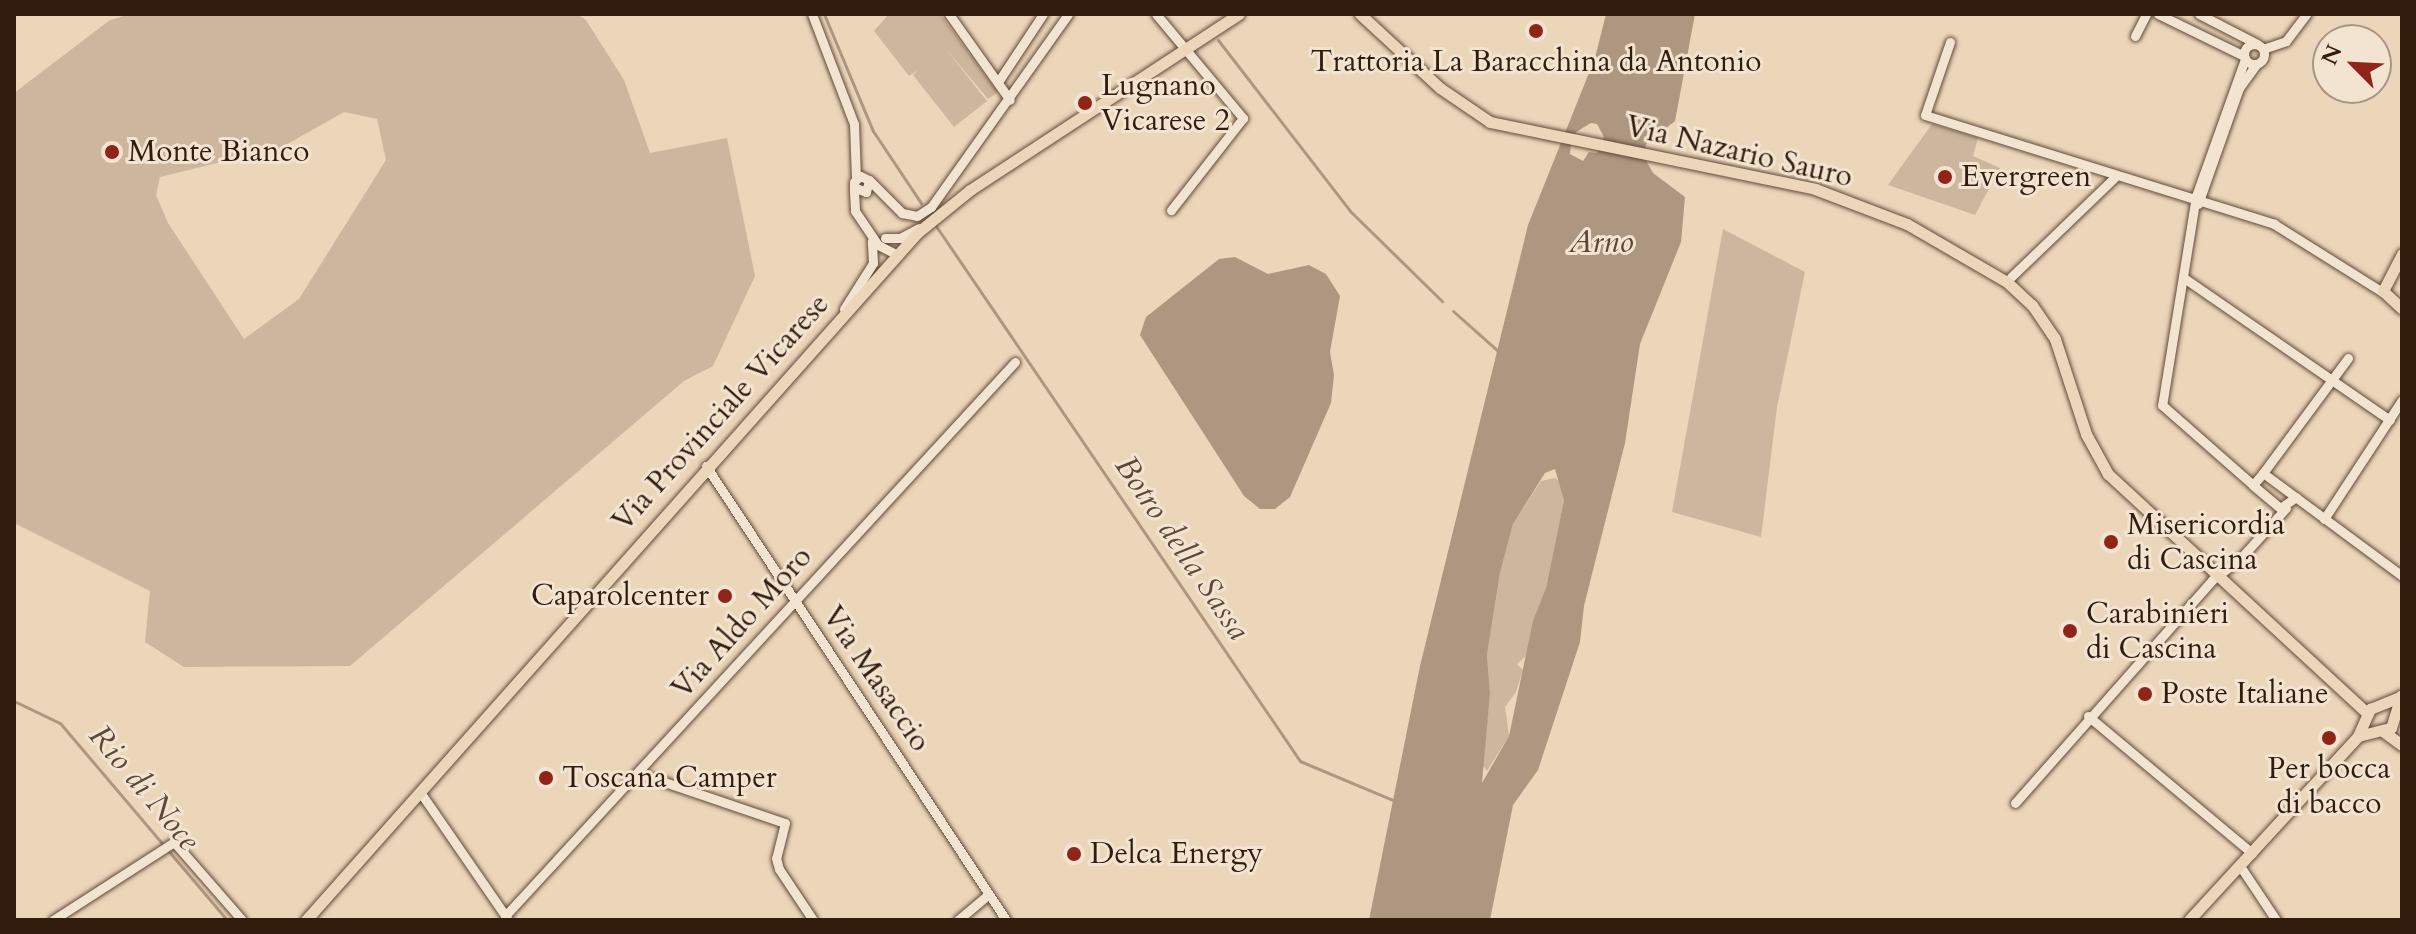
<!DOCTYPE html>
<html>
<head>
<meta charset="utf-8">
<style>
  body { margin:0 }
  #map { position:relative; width:2416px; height:934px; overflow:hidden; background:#ecd6ba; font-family:Cardo,serif }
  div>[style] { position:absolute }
  .green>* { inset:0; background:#ccb69d }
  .water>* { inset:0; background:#ad9780 }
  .stream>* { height:3px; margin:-1.5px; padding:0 1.5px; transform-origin:1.5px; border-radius:1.5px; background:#ad9780 }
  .roads { filter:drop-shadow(0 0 2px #604a39) drop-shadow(0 0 2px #604a39) }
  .minor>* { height:9px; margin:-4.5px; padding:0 4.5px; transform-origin:4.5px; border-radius:4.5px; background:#f3e4d2 }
  .minor>.ring { margin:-4.5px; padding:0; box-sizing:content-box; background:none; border:9px solid #f3e4d2; border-radius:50% }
  .major>* { height:11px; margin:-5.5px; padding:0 5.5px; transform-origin:5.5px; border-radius:5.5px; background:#ecd6ba }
  .dots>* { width:22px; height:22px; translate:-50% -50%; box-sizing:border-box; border:4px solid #f3e4d2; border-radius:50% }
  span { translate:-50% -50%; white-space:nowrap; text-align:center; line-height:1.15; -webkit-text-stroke:6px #f3e4d2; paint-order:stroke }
  .poi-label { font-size:30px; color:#321c0e }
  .left { translate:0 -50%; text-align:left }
  .right { translate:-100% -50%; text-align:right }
  .street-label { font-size:30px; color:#321c0e }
  .water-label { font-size:32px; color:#5d4736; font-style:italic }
  .frame { position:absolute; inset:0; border:16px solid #321c0e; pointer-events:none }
  .north { position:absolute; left:2312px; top:24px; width:80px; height:80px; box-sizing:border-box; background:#f3e4d2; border:2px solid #a69484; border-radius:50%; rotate:294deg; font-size:22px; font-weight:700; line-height:32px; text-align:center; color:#321c0e }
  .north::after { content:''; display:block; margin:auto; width:28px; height:36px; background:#8f2418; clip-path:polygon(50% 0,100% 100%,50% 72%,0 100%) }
</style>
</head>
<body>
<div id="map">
  <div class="green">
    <div style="clip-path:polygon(evenodd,131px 14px,577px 14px,586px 20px,624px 80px,650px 153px,727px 138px,755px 276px,713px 366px,684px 381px,350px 666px,184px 667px,145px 642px,150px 591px,14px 523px,14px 93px,110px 20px,131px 14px,344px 112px,377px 119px,386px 160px,299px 299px,244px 339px,168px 223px,156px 195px,160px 177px,282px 147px,344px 112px)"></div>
    <div style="clip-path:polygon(889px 14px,940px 14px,998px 92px,988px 99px,945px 48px,987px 101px,954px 127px,913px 75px,918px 70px,909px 76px,874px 31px)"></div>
    <div style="clip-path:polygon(1932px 124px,1978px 138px,1973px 156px,2000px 168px,1975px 215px,1888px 185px)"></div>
    <div style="clip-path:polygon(1723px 229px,1805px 272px,1777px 407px,1761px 537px,1672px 512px)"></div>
    <div style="clip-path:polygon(1555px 478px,1562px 483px,1564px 500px,1546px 588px,1528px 654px,1517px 664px,1523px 670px,1516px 692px,1505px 707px,1509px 736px,1487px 771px,1482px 764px,1490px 693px,1487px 655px,1500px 573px,1513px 524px,1541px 481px)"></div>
  </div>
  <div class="water">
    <div style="clip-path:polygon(evenodd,1606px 14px,1695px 14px,1675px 121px,1646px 144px,1644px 157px,1653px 173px,1685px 197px,1681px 242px,1640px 344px,1625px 443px,1584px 606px,1580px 642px,1538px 770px,1513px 805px,1490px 920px,1369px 920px,1420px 666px,1528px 225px,1595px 58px,1606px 14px,1591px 123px,1597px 124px,1604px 137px,1597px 153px,1589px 152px,1583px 161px,1570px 154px,1571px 142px,1576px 132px,1591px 123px,1606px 14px,1555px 469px,1564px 500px,1546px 588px,1533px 621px,1509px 736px,1482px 783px,1490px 693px,1487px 655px,1500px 573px,1513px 524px,1545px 473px,1555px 469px)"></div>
    <div style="clip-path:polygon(1235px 257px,1268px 274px,1309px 265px,1326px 274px,1340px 296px,1330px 352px,1334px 375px,1331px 403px,1290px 497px,1275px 509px,1260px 509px,1244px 496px,1140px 335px,1146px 317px,1219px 259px)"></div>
  </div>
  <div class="stream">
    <div style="left:824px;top:14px;width:127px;rotate:67.3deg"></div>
    <div style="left:873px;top:131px;width:87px;rotate:56.3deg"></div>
    <div style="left:1218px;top:40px;width:216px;rotate:52.3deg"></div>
    <div style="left:1350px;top:211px;width:129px;rotate:44.4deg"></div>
    <div style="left:936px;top:226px;width:647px;rotate:55.77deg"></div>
    <div style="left:1300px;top:761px;width:101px;rotate:22.8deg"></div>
    <div style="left:1453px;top:311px;width:60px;rotate:41.6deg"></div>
    <div style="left:14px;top:701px;width:51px;rotate:25.6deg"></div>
    <div style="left:60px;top:723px;width:258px;rotate:49.7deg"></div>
  </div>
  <div class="roads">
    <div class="minor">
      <div style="left:812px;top:14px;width:118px;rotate:69.1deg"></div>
      <div style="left:854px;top:124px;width:55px;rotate:87.9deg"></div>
      <div style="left:949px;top:14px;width:105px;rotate:54.7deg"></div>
      <div style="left:1156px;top:14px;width:136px;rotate:50.1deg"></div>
      <div style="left:1243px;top:118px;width:117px;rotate:128deg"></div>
      <div style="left:2158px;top:14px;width:96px;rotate:26deg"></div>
      <div style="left:2199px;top:14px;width:65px;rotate:27.3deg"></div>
      <div style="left:2135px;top:36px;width:25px;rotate:-63deg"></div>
      <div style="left:1950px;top:42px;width:77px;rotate:108.9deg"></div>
      <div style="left:1925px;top:115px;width:366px;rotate:17.3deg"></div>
      <div style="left:2274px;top:224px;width:130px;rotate:32.1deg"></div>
      <div class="ring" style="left:2244px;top:44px;width:11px;height:11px"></div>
      <div style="left:2263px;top:49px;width:24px;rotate:-19deg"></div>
      <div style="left:2286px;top:41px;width:34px;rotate:-53deg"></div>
      <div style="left:2245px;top:59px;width:145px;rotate:109.7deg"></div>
      <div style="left:2196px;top:196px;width:212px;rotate:99.2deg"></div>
      <div style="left:2162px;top:405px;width:121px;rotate:41.3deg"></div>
      <div style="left:998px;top:82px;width:82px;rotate:-56.5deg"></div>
      <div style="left:869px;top:180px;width:47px;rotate:45deg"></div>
      <div style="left:902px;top:213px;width:15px;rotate:11deg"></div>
      <div style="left:917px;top:216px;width:17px;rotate:-33deg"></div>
      <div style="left:931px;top:207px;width:237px;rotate:-54.6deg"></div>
      <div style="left:854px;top:187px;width:13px;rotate:23deg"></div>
      <div style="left:866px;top:192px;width:12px;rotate:-76deg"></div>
      <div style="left:869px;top:180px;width:10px;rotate:-156deg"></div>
      <div style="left:860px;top:176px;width:8px;rotate:135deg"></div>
      <div style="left:854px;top:182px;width:9px;rotate:90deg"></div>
      <div style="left:854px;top:191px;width:20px;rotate:87deg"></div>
      <div style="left:855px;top:211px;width:41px;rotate:55.9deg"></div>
      <div style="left:878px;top:245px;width:20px;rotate:27deg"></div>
      <div style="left:2198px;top:204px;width:123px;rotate:-70.5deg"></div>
      <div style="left:2239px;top:88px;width:29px;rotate:-54deg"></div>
      <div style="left:885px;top:238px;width:15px"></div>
      <div style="left:900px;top:238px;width:21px;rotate:-28deg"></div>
      <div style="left:2011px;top:277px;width:144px;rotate:-43.9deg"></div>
      <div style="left:2184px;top:278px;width:250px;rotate:34.6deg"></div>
      <div style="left:844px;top:309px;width:54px;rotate:-57.8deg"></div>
      <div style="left:873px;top:263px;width:22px;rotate:-93deg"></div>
      <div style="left:706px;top:466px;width:544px;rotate:56.54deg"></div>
      <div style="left:2263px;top:473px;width:143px;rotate:-53.5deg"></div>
      <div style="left:2296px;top:497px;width:19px;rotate:145deg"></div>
      <div style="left:2280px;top:508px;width:35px;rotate:-140deg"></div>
      <div style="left:2253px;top:485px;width:16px;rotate:-50deg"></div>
      <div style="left:2263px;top:473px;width:173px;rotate:36.5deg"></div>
      <div style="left:2324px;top:519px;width:142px;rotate:-56.8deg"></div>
      <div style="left:2088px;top:716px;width:214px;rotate:39.9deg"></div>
      <div style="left:638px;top:773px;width:155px;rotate:18.8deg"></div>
      <div style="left:785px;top:823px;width:36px;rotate:104deg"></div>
      <div style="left:776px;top:858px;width:11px;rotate:75deg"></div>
      <div style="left:779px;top:869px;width:61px;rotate:56.3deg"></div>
      <div style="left:420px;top:792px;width:153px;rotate:55.4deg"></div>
      <div style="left:2015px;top:803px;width:298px;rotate:-48.5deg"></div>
      <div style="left:2212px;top:580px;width:34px;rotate:-37deg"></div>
      <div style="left:2239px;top:560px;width:70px;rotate:-47.9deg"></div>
      <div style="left:2240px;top:866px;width:65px;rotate:56.3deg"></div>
      <div style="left:505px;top:916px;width:753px;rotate:-47.37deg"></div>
      <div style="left:53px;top:920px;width:144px;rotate:-32.8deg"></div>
      <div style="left:174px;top:842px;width:103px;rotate:48.9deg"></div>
      <div style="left:958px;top:920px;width:40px;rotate:-40deg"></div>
    </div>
    <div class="major">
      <div style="left:1360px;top:14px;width:109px;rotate:42.8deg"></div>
      <div style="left:1440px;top:88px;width:60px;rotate:34.2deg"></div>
      <div style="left:1490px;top:122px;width:332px;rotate:11.6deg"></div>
      <div style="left:1815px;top:189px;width:98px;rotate:20.8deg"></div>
      <div style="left:1907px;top:224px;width:116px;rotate:30.1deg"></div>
      <div style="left:2007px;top:282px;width:34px;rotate:43deg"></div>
      <div style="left:2032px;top:305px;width:41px;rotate:55.9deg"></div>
      <div style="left:2055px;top:339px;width:100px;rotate:71.9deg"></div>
      <div style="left:2086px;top:434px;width:46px;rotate:61.2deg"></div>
      <div style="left:2108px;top:474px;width:352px;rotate:42.7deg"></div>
      <div style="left:2402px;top:254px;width:42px;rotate:117.2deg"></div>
      <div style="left:2383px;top:291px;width:26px;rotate:43deg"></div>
      <div style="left:2384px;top:732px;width:22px;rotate:36deg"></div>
      <div style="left:2358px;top:736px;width:34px;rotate:-14deg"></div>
      <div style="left:2391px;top:728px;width:34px;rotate:-73deg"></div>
      <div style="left:306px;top:920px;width:919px;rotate:-48.35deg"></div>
      <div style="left:917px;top:233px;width:68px;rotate:-39.1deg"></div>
      <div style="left:970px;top:190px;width:321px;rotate:-33.2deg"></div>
      <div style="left:2189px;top:920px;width:250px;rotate:-47.4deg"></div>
      <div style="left:2358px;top:736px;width:30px;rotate:-66deg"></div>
      <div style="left:2370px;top:709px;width:35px;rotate:-22deg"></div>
    </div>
  </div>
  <div class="dots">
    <div style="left:1536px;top:31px;background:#8f2418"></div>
    <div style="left:1085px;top:103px;background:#8f2418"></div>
    <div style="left:112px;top:152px;background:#8f2418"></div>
    <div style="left:1945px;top:177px;background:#8f2418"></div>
    <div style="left:2111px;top:542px;background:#8f2418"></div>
    <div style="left:725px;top:596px;background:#8f2418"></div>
    <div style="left:2070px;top:631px;background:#8f2418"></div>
    <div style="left:2145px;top:694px;background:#8f2418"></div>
    <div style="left:2329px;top:738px;background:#8f2418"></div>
    <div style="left:546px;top:778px;background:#8f2418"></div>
    <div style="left:1074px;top:854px;background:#8f2418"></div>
  </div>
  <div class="poi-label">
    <span style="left:1536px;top:62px">Trattoria La Baracchina da Antonio</span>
    <span class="left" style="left:1101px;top:103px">Lugnano<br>Vicarese 2</span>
    <span class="left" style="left:128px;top:152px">Monte Bianco</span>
    <span class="left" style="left:1961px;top:177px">Evergreen</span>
    <span class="left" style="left:2127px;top:542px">Misericordia<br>di Cascina</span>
    <span class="right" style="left:709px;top:596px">Caparolcenter</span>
    <span class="left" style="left:2086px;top:631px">Carabinieri<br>di Cascina</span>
    <span class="left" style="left:2161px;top:694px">Poste Italiane</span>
    <span style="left:2329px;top:786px">Per bocca<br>di bacco</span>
    <span class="left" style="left:562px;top:778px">Toscana Camper</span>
    <span class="left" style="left:1090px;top:854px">Delca Energy</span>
  </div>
  <div class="street-label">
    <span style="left:1739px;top:152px;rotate:13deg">Via Nazario Sauro</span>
    <span style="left:721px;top:413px;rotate:-48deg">Via Provinciale Vicarese</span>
    <span style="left:742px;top:623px;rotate:-48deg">Via Aldo Moro</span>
    <span style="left:876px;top:679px;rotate:56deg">Via Masaccio</span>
  </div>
  <div class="water-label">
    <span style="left:1601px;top:242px">Arno</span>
    <span style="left:1182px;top:548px;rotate:56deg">Botro della Sassa</span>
    <span style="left:144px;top:788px;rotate:50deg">Rio di Noce</span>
  </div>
  <div class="frame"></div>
  <div class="north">N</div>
</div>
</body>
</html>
